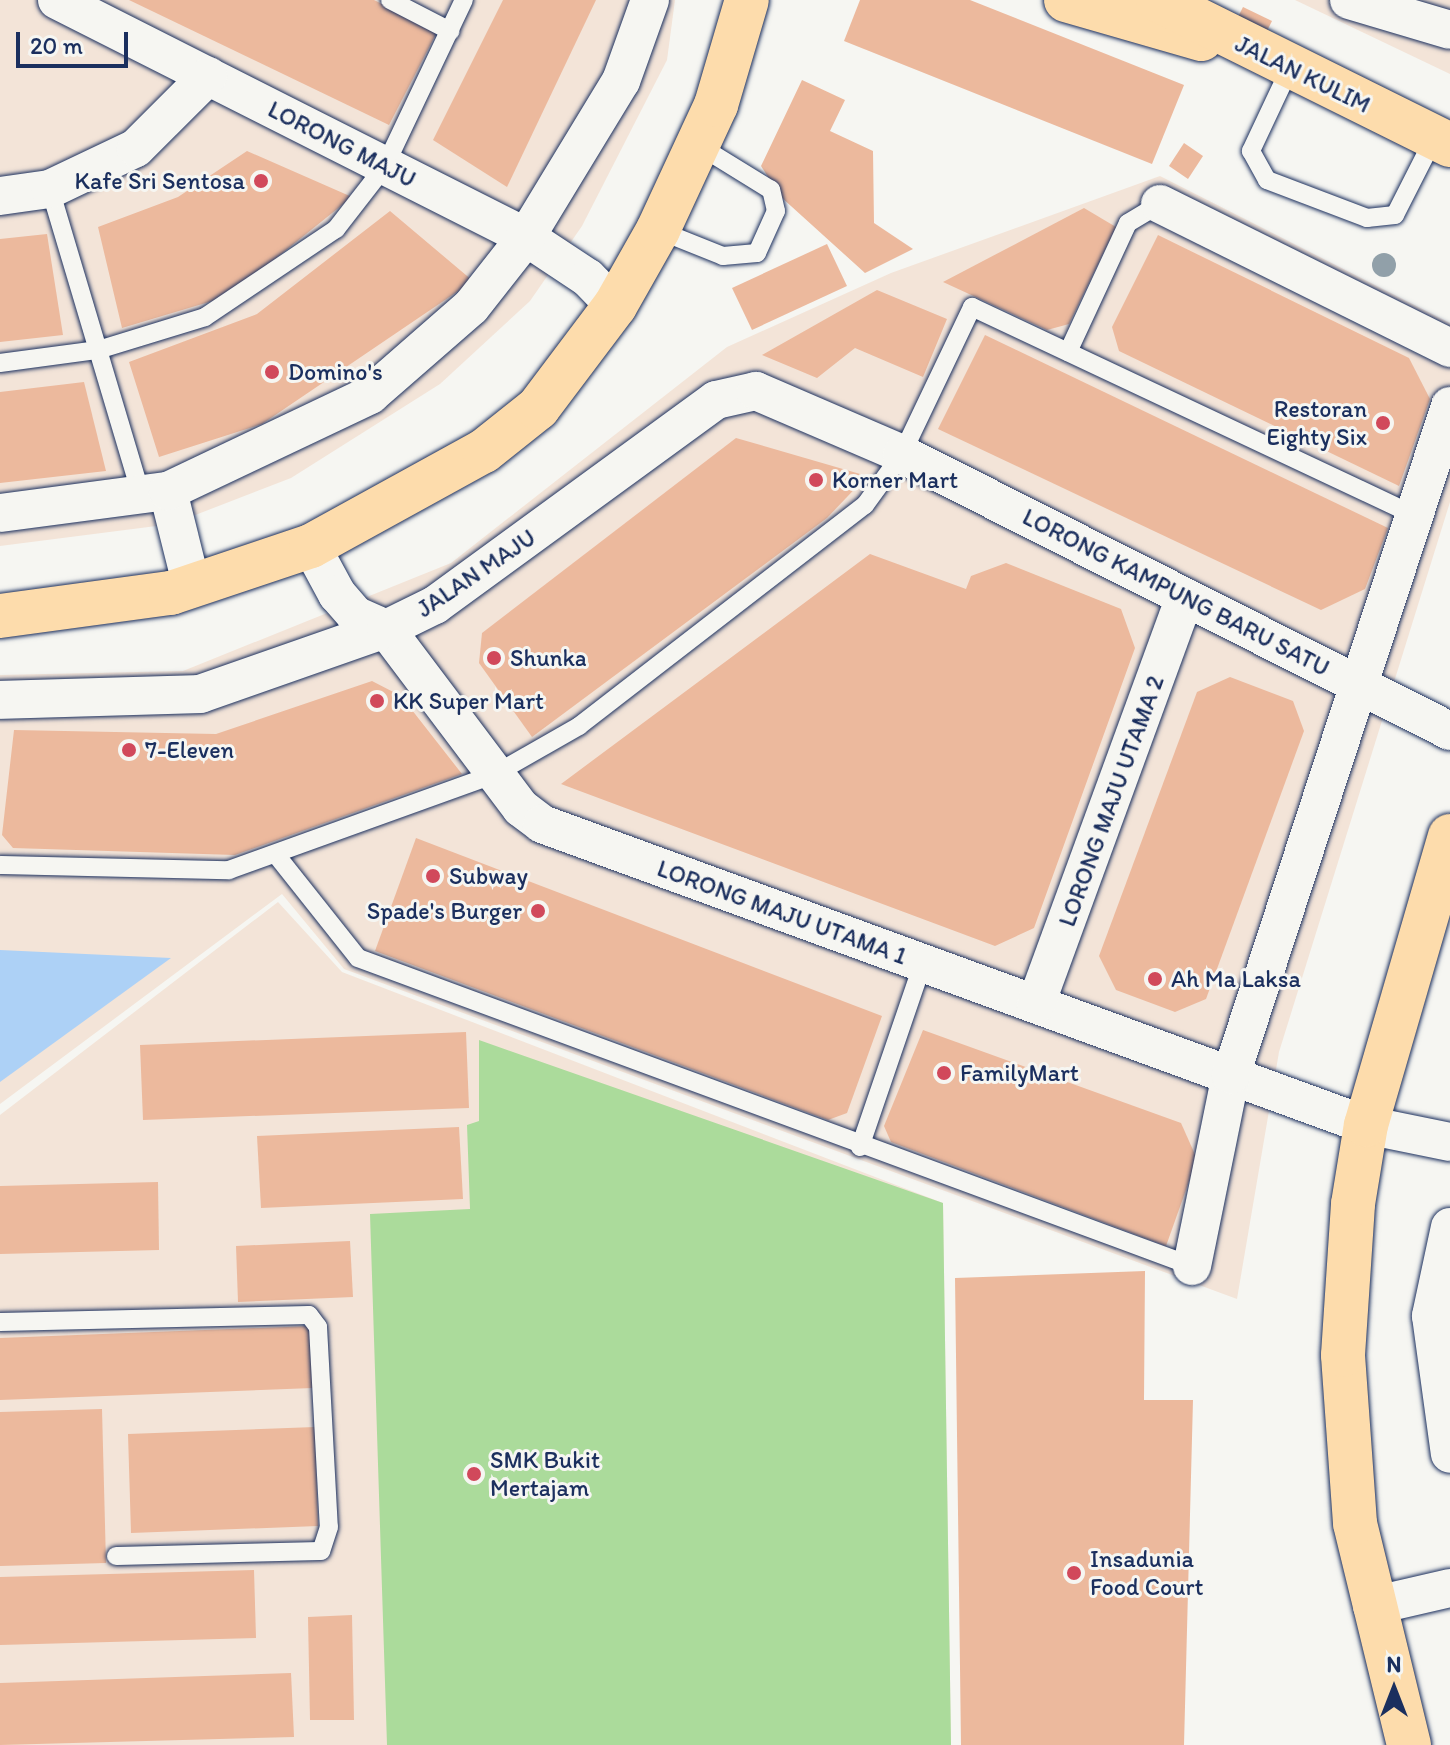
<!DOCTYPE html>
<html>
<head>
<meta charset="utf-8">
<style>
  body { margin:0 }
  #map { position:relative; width:1450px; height:1745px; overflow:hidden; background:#f6f6f2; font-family:Itim,sans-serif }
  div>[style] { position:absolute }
  .built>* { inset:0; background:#f3e4d8 }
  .green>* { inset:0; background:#abdb9b }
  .water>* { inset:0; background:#add1f6 }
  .building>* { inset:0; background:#ecb99d }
  .roads { filter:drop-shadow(0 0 2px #1b2f5e) drop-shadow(0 0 2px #1b2f5e) }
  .lane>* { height:18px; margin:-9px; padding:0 9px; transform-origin:9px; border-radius:9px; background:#f6f6f2 }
  .street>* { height:38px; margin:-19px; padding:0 19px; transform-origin:19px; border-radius:19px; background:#f6f6f2 }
  .primary>* { height:44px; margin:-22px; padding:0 22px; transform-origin:22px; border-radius:22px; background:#fddcac }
  .trees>* { width:24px; height:24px; margin:-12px; border-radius:50%; background:#91a0a9 }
  .dots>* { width:22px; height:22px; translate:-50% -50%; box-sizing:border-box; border:4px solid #f6f6f2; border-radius:50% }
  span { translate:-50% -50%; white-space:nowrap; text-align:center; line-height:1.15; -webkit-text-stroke:6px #f6f6f2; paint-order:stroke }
  .street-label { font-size:24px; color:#1b2f5e }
  .poi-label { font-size:24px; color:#1b2f5e }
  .right { translate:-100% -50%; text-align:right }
  .left { translate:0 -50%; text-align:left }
  .north { position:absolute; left:1354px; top:1649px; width:80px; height:80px; -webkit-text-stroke:6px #f6f6f2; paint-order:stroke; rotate:0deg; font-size:22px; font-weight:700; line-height:32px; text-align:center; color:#1b2f5e }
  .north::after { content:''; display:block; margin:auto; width:28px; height:36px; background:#1b2f5e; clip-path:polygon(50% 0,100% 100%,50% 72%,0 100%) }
  .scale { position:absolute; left:16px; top:32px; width:112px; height:36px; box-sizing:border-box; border:4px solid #1b2f5e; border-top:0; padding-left:10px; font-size:24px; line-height:28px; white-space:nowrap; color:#1b2f5e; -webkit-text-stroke:6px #f6f6f2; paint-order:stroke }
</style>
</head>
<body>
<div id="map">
  <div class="built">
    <div style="clip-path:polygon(0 0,675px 0,667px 60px,582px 226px,530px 301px,440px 384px,291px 478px,172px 524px,0 546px)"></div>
    <div style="clip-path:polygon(1295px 0,1450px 0,1450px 74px)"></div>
    <div style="clip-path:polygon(1160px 176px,1450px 323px,1450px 502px,1279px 1052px,1237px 1299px,344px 969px,282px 894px,0 1104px,0 675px,183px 671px,451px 563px,727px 347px,891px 273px)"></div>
    <div style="clip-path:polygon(278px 902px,342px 972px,943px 1203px,951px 1745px,0 1745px,0 1115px)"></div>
  </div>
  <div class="green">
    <div style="clip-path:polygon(479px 1040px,943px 1203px,951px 1745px,387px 1745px,370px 1214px,470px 1209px,467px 1125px,479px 1121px)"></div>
  </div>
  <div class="water">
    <div style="clip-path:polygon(0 950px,171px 958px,0 1082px)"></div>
  </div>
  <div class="building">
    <div style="clip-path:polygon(129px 0,374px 0,437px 32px,389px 125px)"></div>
    <div style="clip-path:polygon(503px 0,596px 0,507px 187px,433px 140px)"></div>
    <div style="clip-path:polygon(860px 0,970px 0,1184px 85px,1152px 164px,844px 41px)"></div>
    <div style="clip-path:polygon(1243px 7px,1272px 21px,1267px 31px,1238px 17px)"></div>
    <div style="clip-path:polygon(802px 80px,845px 100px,830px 131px,873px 151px,874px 223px,913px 249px,865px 273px,781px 197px,761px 166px)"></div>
    <div style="clip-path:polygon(1184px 143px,1203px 156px,1188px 179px,1169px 166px)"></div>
    <div style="clip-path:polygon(247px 151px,352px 197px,229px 296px,122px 328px,98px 227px,178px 197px)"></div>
    <div style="clip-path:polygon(1084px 208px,1116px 227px,1069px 324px,1047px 330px,943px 282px)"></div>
    <div style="clip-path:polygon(390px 211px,473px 281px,262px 424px,159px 457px,129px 362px,257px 314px)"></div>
    <div style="clip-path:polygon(47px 234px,63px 335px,0 342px,0 239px)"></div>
    <div style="clip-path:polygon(1158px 235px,1409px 358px,1430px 399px,1399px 486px,1119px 351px,1112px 327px)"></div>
    <div style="clip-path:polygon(827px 244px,847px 286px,752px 330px,732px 288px)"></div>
    <div style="clip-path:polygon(877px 290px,947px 319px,923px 377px,855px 348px,817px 378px,762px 355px)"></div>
    <div style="clip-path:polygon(985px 335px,1388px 528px,1365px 589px,1321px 610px,938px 429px)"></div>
    <div style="clip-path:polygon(84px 382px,106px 471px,0 483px,0 392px)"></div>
    <div style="clip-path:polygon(736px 438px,867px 476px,827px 518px,532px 737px,479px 663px,482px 633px)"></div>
    <div style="clip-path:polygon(870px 554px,966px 589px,971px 576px,1006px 563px,1121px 609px,1135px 648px,1034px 928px,995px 946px,561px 784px)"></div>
    <div style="clip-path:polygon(1230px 677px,1293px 701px,1304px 731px,1206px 999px,1175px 1012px,1116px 990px,1099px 956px,1197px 692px)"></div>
    <div style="clip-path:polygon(372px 681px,401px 696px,462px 774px,235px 855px,13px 848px,2px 835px,14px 730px,216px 734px)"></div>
    <div style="clip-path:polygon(416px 838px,882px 1016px,847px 1113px,828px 1120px,375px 951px)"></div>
    <div style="clip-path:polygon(923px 1030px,1181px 1123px,1197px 1159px,1166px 1246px,891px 1142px,884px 1126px)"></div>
    <div style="clip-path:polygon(466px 1032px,469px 1108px,143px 1120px,140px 1045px)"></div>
    <div style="clip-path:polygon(459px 1127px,463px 1199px,261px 1208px,257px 1136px)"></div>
    <div style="clip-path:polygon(158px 1182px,159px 1250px,0 1254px,0 1186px)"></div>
    <div style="clip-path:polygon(350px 1241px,353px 1297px,238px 1302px,236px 1246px)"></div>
    <div style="clip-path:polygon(1145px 1271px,1144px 1400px,1193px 1400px,1184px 1745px,961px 1745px,955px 1278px)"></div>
    <div style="clip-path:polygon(311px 1326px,313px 1388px,0 1400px,0 1338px)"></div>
    <div style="clip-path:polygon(102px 1409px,106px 1563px,0 1566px,0 1412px)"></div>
    <div style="clip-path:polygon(315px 1427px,318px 1526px,131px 1533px,128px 1434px)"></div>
    <div style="clip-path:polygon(254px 1570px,256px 1638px,0 1645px,0 1577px)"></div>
    <div style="clip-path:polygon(352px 1615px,354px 1720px,310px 1720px,308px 1617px)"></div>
    <div style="clip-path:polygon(291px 1673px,294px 1737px,0 1745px,0 1683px)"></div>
  </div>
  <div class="roads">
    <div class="lane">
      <div style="left:390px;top:0;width:68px;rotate:27.3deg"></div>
      <div style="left:1290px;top:68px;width:92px;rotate:115.2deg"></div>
      <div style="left:1251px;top:151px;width:33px;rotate:61deg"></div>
      <div style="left:1267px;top:180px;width:107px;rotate:20.8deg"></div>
      <div style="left:1367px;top:218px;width:28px;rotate:-6deg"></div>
      <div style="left:1395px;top:215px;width:86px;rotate:-63.1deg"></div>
      <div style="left:50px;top:189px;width:319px;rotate:73.4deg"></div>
      <div style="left:658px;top:230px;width:70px;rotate:21.8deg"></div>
      <div style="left:723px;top:256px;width:34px;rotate:-5deg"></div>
      <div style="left:757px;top:253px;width:46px;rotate:-65.7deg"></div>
      <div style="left:776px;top:211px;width:22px;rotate:-103deg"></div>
      <div style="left:771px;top:190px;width:86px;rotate:-148.3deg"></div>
      <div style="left:1068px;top:352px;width:142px;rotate:-65.1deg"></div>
      <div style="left:1128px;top:223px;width:37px;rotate:-31deg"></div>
      <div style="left:0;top:363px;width:99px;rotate:-7.6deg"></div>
      <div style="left:98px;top:350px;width:112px;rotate:-17.1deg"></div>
      <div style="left:205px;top:317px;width:158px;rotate:-33.9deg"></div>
      <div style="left:336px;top:229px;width:80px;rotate:-52.1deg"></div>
      <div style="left:385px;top:166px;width:184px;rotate:-64.6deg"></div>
      <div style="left:277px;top:856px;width:130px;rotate:51.5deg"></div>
      <div style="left:358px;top:958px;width:889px;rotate:20.27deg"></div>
      <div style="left:0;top:865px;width:229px;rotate:1.3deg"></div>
      <div style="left:229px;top:870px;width:283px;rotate:-19.8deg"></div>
      <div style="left:495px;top:774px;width:97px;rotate:-29.7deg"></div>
      <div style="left:579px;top:726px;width:361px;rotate:-37.7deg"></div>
      <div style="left:865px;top:505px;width:63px;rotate:-54deg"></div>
      <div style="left:902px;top:454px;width:163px;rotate:-64.5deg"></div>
      <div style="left:972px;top:307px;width:488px;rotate:25.2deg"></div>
      <div style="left:860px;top:1147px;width:194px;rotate:-71.1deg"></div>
      <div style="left:0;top:1322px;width:309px;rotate:-1.3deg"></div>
      <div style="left:309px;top:1315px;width:15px;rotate:53deg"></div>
      <div style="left:318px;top:1327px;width:200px;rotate:86.9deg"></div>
      <div style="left:329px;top:1527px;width:25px;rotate:108deg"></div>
      <div style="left:321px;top:1551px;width:205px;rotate:178.6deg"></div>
    </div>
    <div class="street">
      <div style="left:57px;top:0;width:525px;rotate:26.81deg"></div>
      <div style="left:526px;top:237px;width:74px;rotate:33.5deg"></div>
      <div style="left:588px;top:278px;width:39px;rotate:46deg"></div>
      <div style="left:1349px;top:0;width:105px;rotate:16.5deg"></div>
      <div style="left:0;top:196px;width:50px;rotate:-8deg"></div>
      <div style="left:50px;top:189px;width:95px;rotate:-25.5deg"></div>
      <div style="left:136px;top:148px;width:102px;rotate:-45deg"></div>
      <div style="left:1160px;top:204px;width:324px;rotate:26.4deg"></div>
      <div style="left:168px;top:491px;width:99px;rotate:76deg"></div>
      <div style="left:0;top:513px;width:169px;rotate:-7.5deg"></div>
      <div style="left:168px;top:491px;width:224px;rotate:-25.4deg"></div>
      <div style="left:370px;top:395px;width:134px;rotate:-41.1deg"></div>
      <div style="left:471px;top:307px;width:89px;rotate:-51.8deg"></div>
      <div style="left:526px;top:237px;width:183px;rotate:-58.7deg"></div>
      <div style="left:621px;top:81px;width:86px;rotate:-70.3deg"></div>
      <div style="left:311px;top:546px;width:55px;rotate:61.6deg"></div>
      <div style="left:337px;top:594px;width:28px;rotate:49deg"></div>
      <div style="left:355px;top:615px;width:34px;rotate:24deg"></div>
      <div style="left:386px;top:629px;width:224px;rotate:53deg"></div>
      <div style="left:521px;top:808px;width:26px;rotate:37deg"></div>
      <div style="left:542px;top:824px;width:877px;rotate:20.07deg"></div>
      <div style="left:1366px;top:1125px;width:86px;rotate:11.4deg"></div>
      <div style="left:0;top:700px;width:200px;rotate:-1.7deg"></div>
      <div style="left:200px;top:694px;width:197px;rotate:-19.3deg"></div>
      <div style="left:386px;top:629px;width:55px;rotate:-26.1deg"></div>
      <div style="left:435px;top:605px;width:348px;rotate:-36.1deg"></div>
      <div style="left:716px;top:400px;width:41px;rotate:-12.7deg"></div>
      <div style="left:756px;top:391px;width:159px;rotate:23.3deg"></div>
      <div style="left:902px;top:454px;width:614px;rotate:26.82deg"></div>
      <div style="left:1036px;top:1004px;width:433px;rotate:-69.9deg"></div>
      <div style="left:1450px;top:1227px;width:91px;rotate:102.1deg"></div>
      <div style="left:1431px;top:1316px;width:139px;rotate:82.2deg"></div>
      <div style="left:1192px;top:1266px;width:195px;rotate:-78.5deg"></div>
      <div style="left:1231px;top:1075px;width:704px;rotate:-71.87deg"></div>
      <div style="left:1372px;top:1606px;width:80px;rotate:-13deg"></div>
    </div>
    <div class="primary">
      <div style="left:1066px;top:0;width:141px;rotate:16.1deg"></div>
      <div style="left:1158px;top:0;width:326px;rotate:26.4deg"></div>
      <div style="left:0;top:616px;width:173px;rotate:-7.7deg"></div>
      <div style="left:171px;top:593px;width:148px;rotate:-18.6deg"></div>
      <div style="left:311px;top:546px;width:197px;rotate:-28.8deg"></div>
      <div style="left:484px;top:451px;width:69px;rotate:-38.5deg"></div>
      <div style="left:538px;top:408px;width:128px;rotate:-53deg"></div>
      <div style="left:615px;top:306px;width:87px;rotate:-60.5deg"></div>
      <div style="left:658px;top:230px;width:138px;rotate:-65.1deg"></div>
      <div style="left:716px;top:105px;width:109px;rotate:-73.6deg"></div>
      <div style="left:1409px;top:1745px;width:228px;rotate:-103.7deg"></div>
      <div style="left:1355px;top:1523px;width:168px;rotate:-94.1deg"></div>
      <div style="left:1343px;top:1355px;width:151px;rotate:-86.2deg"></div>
      <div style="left:1353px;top:1204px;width:80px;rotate:-80.7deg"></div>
      <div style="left:1366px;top:1125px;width:301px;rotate:-73.8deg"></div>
    </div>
  </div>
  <div class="trees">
    <div style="left:1384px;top:265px"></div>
  </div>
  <div class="dots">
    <div style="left:261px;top:181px;background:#d1495b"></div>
    <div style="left:272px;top:372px;background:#d1495b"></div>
    <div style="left:1383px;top:423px;background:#d1495b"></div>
    <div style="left:816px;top:480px;background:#d1495b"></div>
    <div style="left:494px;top:658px;background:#d1495b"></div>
    <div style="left:377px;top:701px;background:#d1495b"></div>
    <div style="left:129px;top:750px;background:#d1495b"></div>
    <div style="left:433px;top:876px;background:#d1495b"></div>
    <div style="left:538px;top:911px;background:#d1495b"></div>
    <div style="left:1155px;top:979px;background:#d1495b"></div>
    <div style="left:944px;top:1073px;background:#d1495b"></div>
    <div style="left:474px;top:1474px;background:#d1495b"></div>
    <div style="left:1074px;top:1573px;background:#d1495b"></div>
  </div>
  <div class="street-label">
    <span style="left:1303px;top:74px;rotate:26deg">JALAN KULIM</span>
    <span style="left:342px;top:144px;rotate:27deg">LORONG MAJU</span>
    <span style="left:476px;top:573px;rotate:-34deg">JALAN MAJU</span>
    <span style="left:1176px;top:592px;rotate:27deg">LORONG KAMPUNG BARU SATU</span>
    <span style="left:1111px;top:801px;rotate:-70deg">LORONG MAJU UTAMA 2</span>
    <span style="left:782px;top:912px;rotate:20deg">LORONG MAJU UTAMA 1</span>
  </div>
  <div class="poi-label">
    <span class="right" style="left:245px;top:181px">Kafe Sri Sentosa</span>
    <span class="left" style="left:288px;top:372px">Domino's</span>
    <span class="right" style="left:1367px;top:423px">Restoran<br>Eighty Six</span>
    <span class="left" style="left:832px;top:480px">Korner Mart</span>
    <span class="left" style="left:510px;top:658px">Shunka</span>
    <span class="left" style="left:393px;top:701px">KK Super Mart</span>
    <span class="left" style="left:145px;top:750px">7-Eleven</span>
    <span class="left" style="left:449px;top:876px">Subway</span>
    <span class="right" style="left:522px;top:911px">Spade's Burger</span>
    <span class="left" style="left:1171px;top:979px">Ah Ma Laksa</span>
    <span class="left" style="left:960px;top:1073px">FamilyMart</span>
    <span class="left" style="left:490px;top:1474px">SMK Bukit<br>Mertajam</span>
    <span class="left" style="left:1090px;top:1573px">Insadunia<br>Food Court</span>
  </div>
  <div class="north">N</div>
  <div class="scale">20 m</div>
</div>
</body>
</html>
